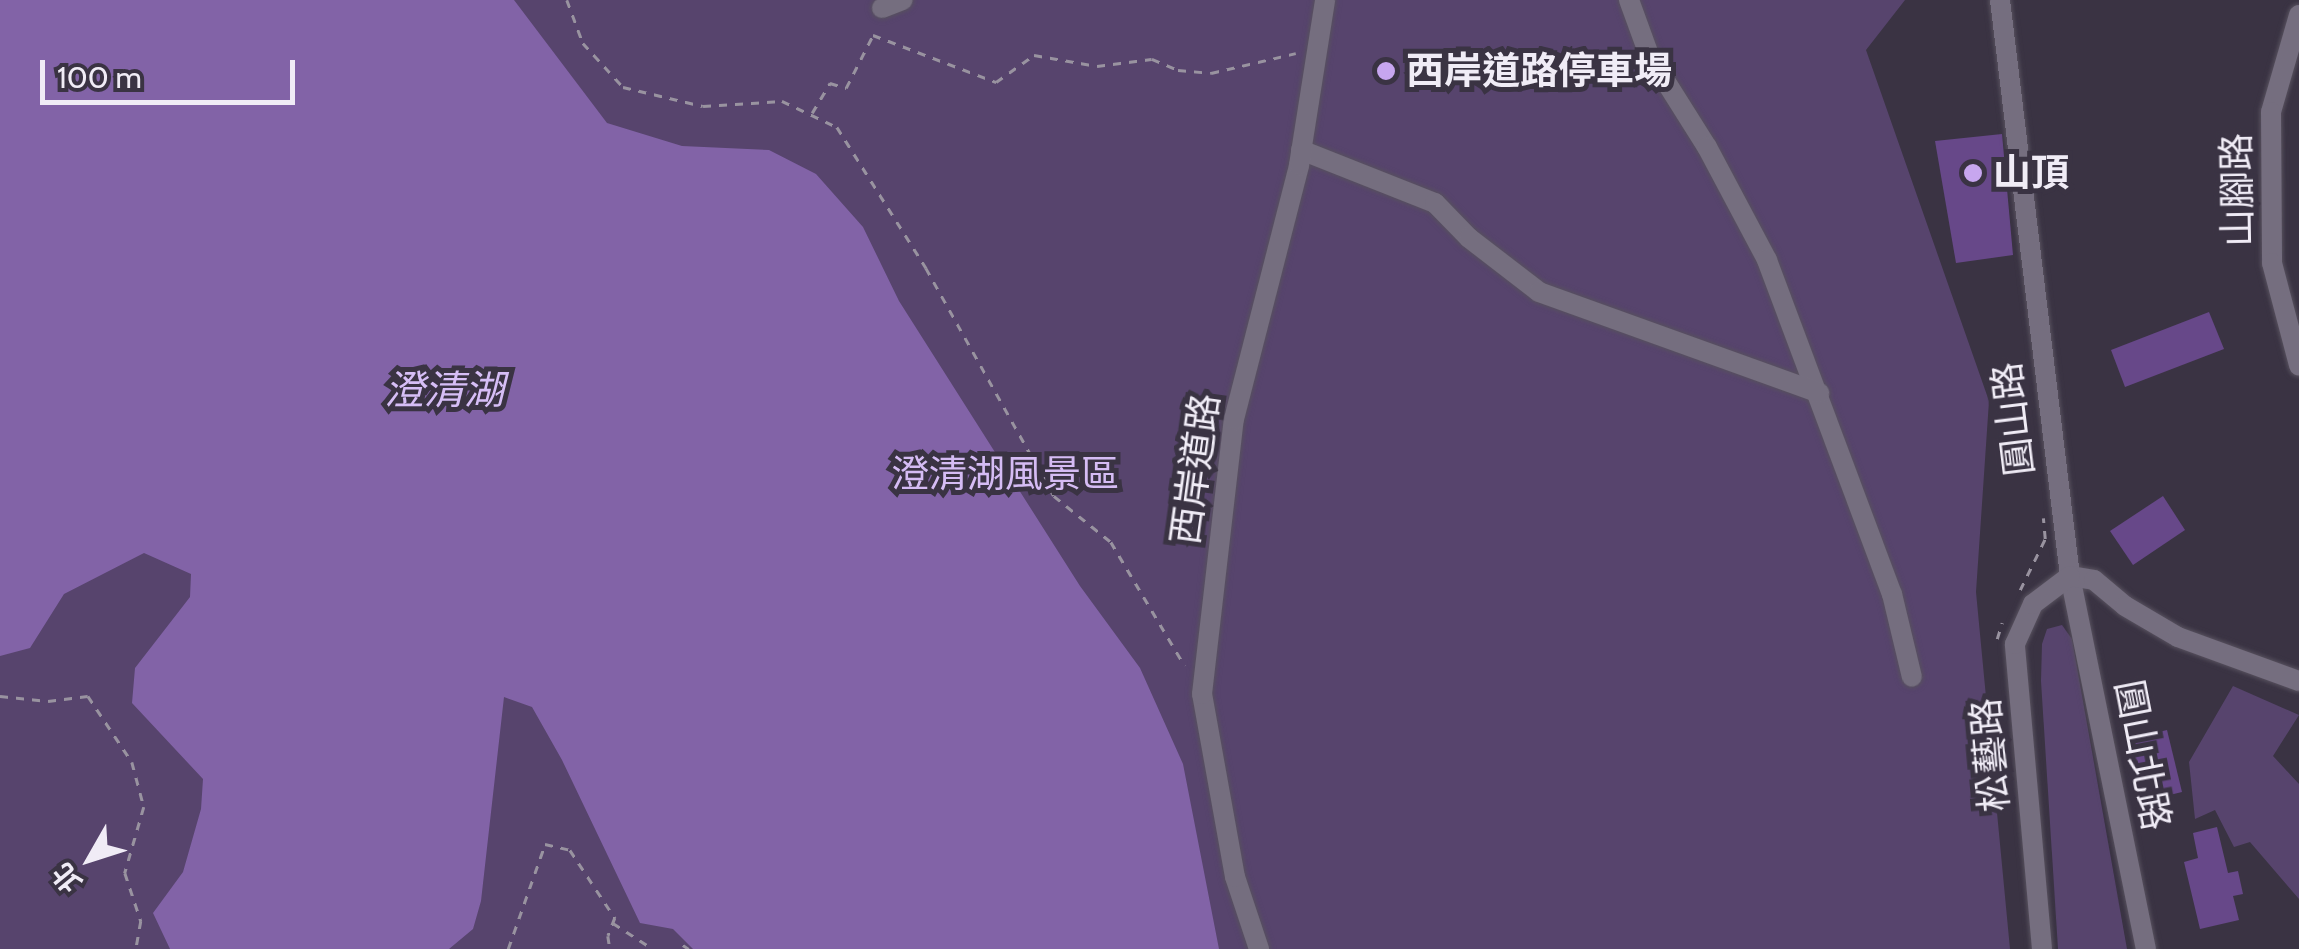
<!DOCTYPE html>
<html>
<head>
<meta charset="utf-8">
<style>
  body { margin:0 }
  #map { position:relative; width:2299px; height:949px; overflow:hidden; background:#3a3343; font-family:Cabin,"Noto Sans TC",sans-serif }
  div>[style] { position:absolute }
  .green>* { inset:0; background:#57446d }
  .water>* { inset:0; background:#8263a7 }
  .building>* { inset:0; background:#674889 }
  .path>* { height:2.5px; margin-top:-1.25px; transform-origin:0; background:repeating-linear-gradient(90deg,#9993a0 0 8px,transparent 0 16px) }
  .roads { filter:drop-shadow(0 0 2px #57515e) drop-shadow(0 0 2px #57515e) }
  .minor>* { height:20px; margin:-10px; padding:0 10px; transform-origin:10px; border-radius:10px; background:#756e7f }
  .dots>* { width:28px; height:28px; translate:-50% -50%; box-sizing:border-box; border:5px solid #3a3343; border-radius:50% }
  span { translate:-50% -50%; white-space:nowrap; text-align:center; line-height:1.15; -webkit-text-stroke:10px #3a3343; paint-order:stroke }
  .poi-label { font-size:38px; color:#f0ecf6; font-weight:700 }
  .left { translate:0 -50%; text-align:left }
  .street-label { font-size:38px; color:#f0ecf6 }
  .park-label { font-size:38px; color:#d5bcf4 }
  .water-label { font-size:40px; color:#d6bef6; font-style:italic }
  .north { position:absolute; left:40px; top:809px; width:100px; height:100px; -webkit-text-stroke:8px #3a3343; paint-order:stroke; rotate:231deg; font-size:28px; font-weight:700; line-height:40px; text-align:center; color:#f0ecf6 }
  .north::after { content:''; display:block; margin:auto; width:35px; height:45px; background:#f0ecf6; clip-path:polygon(50% 0,100% 100%,50% 72%,0 100%) }
  .scale { position:absolute; left:40px; top:60px; width:255px; height:45px; box-sizing:border-box; border:5px solid #f0ecf6; border-top:0; padding-left:12px; font-size:30px; line-height:35px; white-space:nowrap; color:#f0ecf6; -webkit-text-stroke:8px #3a3343; paint-order:stroke }
</style>
</head>
<body>
<div id="map">
  <div class="green">
    <div style="clip-path:polygon(0 0,1905px 0,1866px 50px,1989px 401px,1976px 592px,2010px 949px,0 949px)"></div>
    <div style="clip-path:polygon(2062px 625px,2072px 639px,2127px 949px,2058px 949px,2041px 681px,2042px 644px,2047px 629px)"></div>
    <div style="clip-path:polygon(2233px 686px,2299px 715px,2273px 756px,2299px 784px,2299px 899px,2250px 842px,2234px 847px,2215px 810px,2195px 819px,2189px 762px)"></div>
  </div>
  <div class="water">
    <div style="clip-path:polygon(0 0,514px 0,607px 123px,682px 146px,769px 150px,816px 174px,863px 227px,899px 301px,1080px 586px,1140px 668px,1183px 764px,1219px 949px,693px 949px,673px 929px,640px 923px,562px 760px,532px 707px,504px 697px,481px 901px,473px 929px,449px 949px,170px 949px,153px 913px,183px 872px,201px 809px,203px 779px,132px 703px,135px 668px,190px 597px,191px 574px,144px 553px,64px 594px,30px 648px,0 656px)"></div>
  </div>
  <div class="building">
    <div style="clip-path:polygon(2002px 134px,2013px 255px,1956px 263px,1935px 141px)"></div>
    <div style="clip-path:polygon(2209px 312px,2224px 349px,2125px 387px,2111px 350px)"></div>
    <div style="clip-path:polygon(2163px 496px,2185px 530px,2133px 565px,2110px 531px)"></div>
    <div style="clip-path:polygon(2167px 730px,2182px 792px,2145px 801px,2130px 739px)"></div>
    <div style="clip-path:polygon(2217px 827px,2228px 873px,2238px 871px,2243px 894px,2233px 896px,2239px 920px,2200px 929px,2184px 862px,2198px 858px,2193px 833px)"></div>
  </div>
  <div class="path">
    <div style="left:567px;top:0;width:46px;rotate:69.6deg"></div>
    <div style="left:583px;top:43px;width:59px;rotate:47.7deg"></div>
    <div style="left:623px;top:87px;width:82px;rotate:13.4deg"></div>
    <div style="left:703px;top:106px;width:79px;rotate:-3.6deg"></div>
    <div style="left:782px;top:101px;width:61px;rotate:25.3deg"></div>
    <div style="left:837px;top:127px;width:167px;rotate:57.7deg"></div>
    <div style="left:926px;top:268px;width:261px;rotate:60.7deg"></div>
    <div style="left:1054px;top:496px;width:73px;rotate:38.9deg"></div>
    <div style="left:1111px;top:542px;width:144px;rotate:59.2deg"></div>
    <div style="left:812px;top:113px;width:35px;rotate:-59deg"></div>
    <div style="left:830px;top:83px;width:17px;rotate:17deg"></div>
    <div style="left:846px;top:88px;width:59px;rotate:-63deg"></div>
    <div style="left:873px;top:35px;width:132px;rotate:20.9deg"></div>
    <div style="left:996px;top:82px;width:47px;rotate:-35.4deg"></div>
    <div style="left:1034px;top:55px;width:64px;rotate:9.9deg"></div>
    <div style="left:1097px;top:66px;width:55px;rotate:-7.3deg"></div>
    <div style="left:1152px;top:59px;width:28px;rotate:23deg"></div>
    <div style="left:1178px;top:70px;width:33px;rotate:5deg"></div>
    <div style="left:1211px;top:73px;width:87px;rotate:-13.2deg"></div>
    <div style="left:2020px;top:590px;width:57px;rotate:-63.9deg"></div>
    <div style="left:2045px;top:539px;width:21px;rotate:-95deg"></div>
    <div style="left:1997px;top:639px;width:17px;rotate:-73deg"></div>
    <div style="left:0;top:696px;width:48px;rotate:5.9deg"></div>
    <div style="left:48px;top:701px;width:40px;rotate:-7.1deg"></div>
    <div style="left:88px;top:696px;width:79px;rotate:56.3deg"></div>
    <div style="left:132px;top:762px;width:47px;rotate:75.1deg"></div>
    <div style="left:144px;top:807px;width:69px;rotate:106.1deg"></div>
    <div style="left:125px;top:873px;width:51px;rotate:71.6deg"></div>
    <div style="left:141px;top:921px;width:28px;rotate:100deg"></div>
    <div style="left:613px;top:923px;width:48px;rotate:33deg"></div>
    <div style="left:683px;top:945px;width:7px;rotate:34deg"></div>
    <div style="left:508px;top:949px;width:111px;rotate:-70.6deg"></div>
    <div style="left:545px;top:844px;width:26px;rotate:13deg"></div>
    <div style="left:570px;top:850px;width:82px;rotate:56.5deg"></div>
    <div style="left:615px;top:918px;width:19px;rotate:111deg"></div>
    <div style="left:608px;top:936px;width:13px;rotate:81deg"></div>
  </div>
  <div class="roads">
    <div class="minor">
      <div style="left:1629px;top:0;width:59px;rotate:70deg"></div>
      <div style="left:1649px;top:55px;width:109px;rotate:57.8deg"></div>
      <div style="left:1707px;top:147px;width:128px;rotate:62deg"></div>
      <div style="left:1767px;top:260px;width:357px;rotate:69.5deg"></div>
      <div style="left:1892px;top:594px;width:85px;rotate:76.5deg"></div>
      <div style="left:2000px;top:0;width:580px;rotate:83.07deg"></div>
      <div style="left:2070px;top:576px;width:381px;rotate:78.5deg"></div>
      <div style="left:882px;top:8px;width:22px;rotate:-21deg"></div>
      <div style="left:2299px;top:15px;width:101px;rotate:106.1deg"></div>
      <div style="left:2271px;top:112px;width:151px;rotate:89.6deg"></div>
      <div style="left:2272px;top:263px;width:106px;rotate:75.2deg"></div>
      <div style="left:1301px;top:150px;width:144px;rotate:21.6deg"></div>
      <div style="left:1435px;top:203px;width:49px;rotate:45.8deg"></div>
      <div style="left:1469px;top:238px;width:88px;rotate:37.6deg"></div>
      <div style="left:1539px;top:292px;width:298px;rotate:19.8deg"></div>
      <div style="left:2070px;top:576px;width:24px;rotate:9deg"></div>
      <div style="left:2094px;top:580px;width:40px;rotate:40deg"></div>
      <div style="left:2125px;top:606px;width:61px;rotate:30.3deg"></div>
      <div style="left:2178px;top:637px;width:129px;rotate:20deg"></div>
      <div style="left:1259px;top:949px;width:76px;rotate:-108.4deg"></div>
      <div style="left:1235px;top:877px;width:186px;rotate:-100.2deg"></div>
      <div style="left:1202px;top:694px;width:277px;rotate:-83.4deg"></div>
      <div style="left:1234px;top:419px;width:262px;rotate:-75.6deg"></div>
      <div style="left:1299px;top:165px;width:167px;rotate:-81deg"></div>
      <div style="left:2042px;top:949px;width:306px;rotate:-95.1deg"></div>
      <div style="left:2015px;top:644px;width:44px;rotate:-65.8deg"></div>
      <div style="left:2033px;top:604px;width:46px;rotate:-37.1deg"></div>
    </div>
  </div>
  <div class="dots">
    <div style="left:1386px;top:71px;background:#c7a6ef"></div>
    <div style="left:1973px;top:173px;background:#c7a6ef"></div>
  </div>
  <div class="poi-label">
    <span class="left" style="left:1406px;top:71px">西岸道路停車場</span>
    <span class="left" style="left:1993px;top:173px">山頂</span>
  </div>
  <div class="street-label">
    <span style="left:2237px;top:190px;rotate:-91deg">山腳路</span>
    <span style="left:2013px;top:419px;rotate:-97deg">圓山路</span>
    <span style="left:1195px;top:469px;rotate:-82deg">西岸道路</span>
    <span style="left:1990px;top:755px;rotate:-95deg">松藝路</span>
    <span style="left:2143px;top:755px;rotate:79deg">圓山北路</span>
  </div>
  <div class="park-label">
    <span style="left:1005px;top:474px">澄清湖風景區</span>
  </div>
  <div class="water-label">
    <span style="left:444px;top:390px">澄清湖</span>
  </div>
  <div class="north">北</div>
  <div class="scale">100 m</div>
</div>
</body>
</html>
